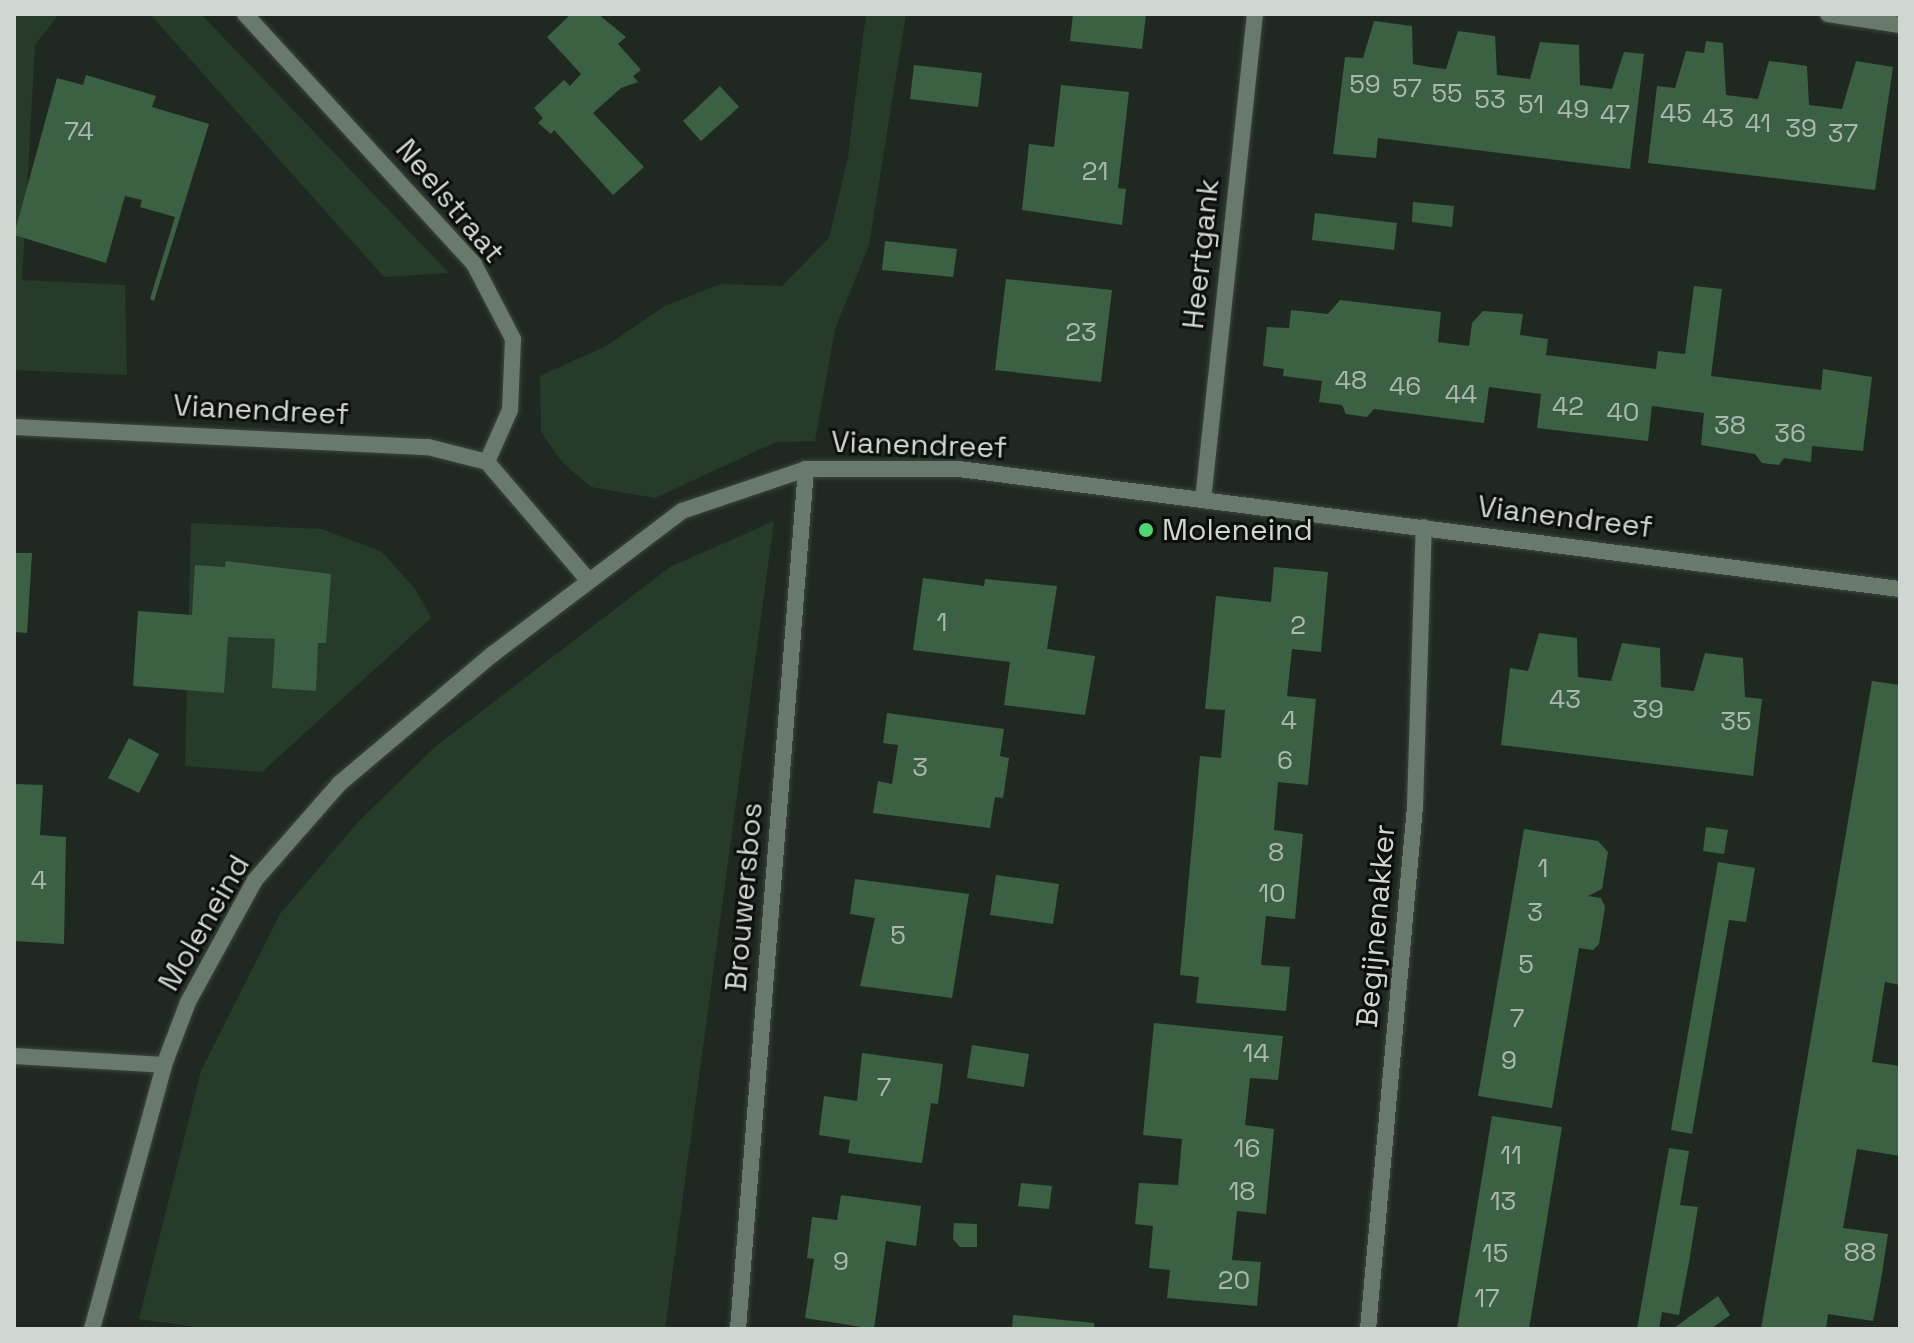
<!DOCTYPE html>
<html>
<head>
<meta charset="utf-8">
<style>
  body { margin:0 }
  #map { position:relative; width:1914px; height:1343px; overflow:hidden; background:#202921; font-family:"Space Grotesk",sans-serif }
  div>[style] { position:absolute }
  .green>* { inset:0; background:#263b2a }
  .building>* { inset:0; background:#3c6043 }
  .roads { filter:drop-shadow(0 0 2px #3c453d) drop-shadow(0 0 2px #3c453d) }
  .minor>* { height:16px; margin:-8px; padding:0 8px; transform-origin:8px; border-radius:8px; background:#69796b }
  .dots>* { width:22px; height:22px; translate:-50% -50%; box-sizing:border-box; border:4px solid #0c100d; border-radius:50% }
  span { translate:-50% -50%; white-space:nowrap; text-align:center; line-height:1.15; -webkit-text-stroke:6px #0c100d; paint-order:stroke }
  .number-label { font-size:26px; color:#abb8ae }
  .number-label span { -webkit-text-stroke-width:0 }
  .street-label { font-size:30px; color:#d0d6d1 }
  .poi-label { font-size:30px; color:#d0d6d1 }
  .left { translate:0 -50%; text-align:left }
  .frame { position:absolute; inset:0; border:16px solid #d0d6d1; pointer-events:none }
</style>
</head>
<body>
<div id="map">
  <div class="green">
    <div style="clip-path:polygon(14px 14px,59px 14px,35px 45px,22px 280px,125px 285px,127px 375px,14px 370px)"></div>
    <div style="clip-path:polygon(150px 14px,201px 14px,449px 273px,384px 277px)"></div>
    <div style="clip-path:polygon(866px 14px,906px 14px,869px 245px,835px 329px,815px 441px,776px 442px,655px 498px,591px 487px,563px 463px,541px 432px,540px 376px,606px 346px,665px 306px,721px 284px,782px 286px,829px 238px,848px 157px)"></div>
    <div style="clip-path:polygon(774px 521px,665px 1329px,210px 1329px,139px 1319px,201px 1071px,280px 914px,358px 822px,435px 747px,670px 567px)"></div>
    <div style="clip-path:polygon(191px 523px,322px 529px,382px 552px,416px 590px,431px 618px,262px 772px,185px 766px)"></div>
  </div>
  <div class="building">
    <div style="clip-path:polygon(571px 14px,598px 14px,626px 37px,618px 44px,641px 70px,633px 76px,638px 82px,621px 88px,593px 113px,644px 167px,613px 195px,554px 130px,551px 134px,538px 123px,543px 118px,534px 108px,564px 80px,570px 86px,581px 74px,547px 37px)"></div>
    <div style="clip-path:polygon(1073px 14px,1146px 14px,1142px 49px,1070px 41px)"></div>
    <div style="clip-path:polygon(1374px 21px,1412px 26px,1413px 64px,1429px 67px,1446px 69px,1458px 31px,1495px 36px,1497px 75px,1530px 79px,1540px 42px,1579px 45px,1580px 85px,1612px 89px,1624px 52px,1644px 54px,1630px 169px,1378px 138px,1376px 158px,1333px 154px,1345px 57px,1363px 58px)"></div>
    <div style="clip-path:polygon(1706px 41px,1723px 43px,1726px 95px,1758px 99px,1769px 61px,1786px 63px,1807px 66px,1809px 105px,1842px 109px,1856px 61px,1893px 67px,1875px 190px,1648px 163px,1657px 86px,1675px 88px,1686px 51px,1704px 53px)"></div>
    <div style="clip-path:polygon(914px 65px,982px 73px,978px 107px,910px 99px)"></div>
    <div style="clip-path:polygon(86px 75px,156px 96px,152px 107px,209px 124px,154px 301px,150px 299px,175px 217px,140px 207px,142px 200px,125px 196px,106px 263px,14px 235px,57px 78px,83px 85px)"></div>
    <div style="clip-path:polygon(1061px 85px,1129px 92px,1118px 188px,1126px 189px,1122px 225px,1022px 210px,1029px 144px,1054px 147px)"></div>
    <div style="clip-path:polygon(720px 86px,739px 107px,701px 141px,683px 121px)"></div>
    <div style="clip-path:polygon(1413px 202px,1454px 206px,1452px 227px,1412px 222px)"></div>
    <div style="clip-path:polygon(1315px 213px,1397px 223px,1394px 250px,1312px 240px)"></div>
    <div style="clip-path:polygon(885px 241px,957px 249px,953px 277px,882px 270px)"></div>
    <div style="clip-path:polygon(1006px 279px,1112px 290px,1101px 382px,995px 370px)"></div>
    <div style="clip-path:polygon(1694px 286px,1722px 289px,1711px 376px,1821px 390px,1823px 369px,1872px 377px,1863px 451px,1812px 446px,1811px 462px,1784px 458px,1779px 465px,1762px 463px,1755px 454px,1701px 445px,1704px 413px,1652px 406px,1648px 441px,1537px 428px,1541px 394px,1489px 387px,1484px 423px,1374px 409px,1367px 417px,1346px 414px,1342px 405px,1319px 402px,1322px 381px,1283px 376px,1284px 369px,1263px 366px,1267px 327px,1289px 328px,1291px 310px,1328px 314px,1340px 300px,1441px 312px,1438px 342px,1469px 346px,1472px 323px,1483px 311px,1523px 314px,1520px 335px,1548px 339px,1546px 355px,1656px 369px,1658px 351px,1685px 354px)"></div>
    <div style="clip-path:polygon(14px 553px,32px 553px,27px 633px,14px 632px)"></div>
    <div style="clip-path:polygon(226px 561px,331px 574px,326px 643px,318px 643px,316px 691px,272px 688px,275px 639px,228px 637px,224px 693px,133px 686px,138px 611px,192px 615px,195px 565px,225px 567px)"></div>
    <div style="clip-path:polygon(1274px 567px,1328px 572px,1321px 652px,1292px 649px,1287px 696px,1316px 699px,1308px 785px,1278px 782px,1274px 830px,1303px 834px,1295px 919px,1266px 916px,1261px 965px,1290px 967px,1286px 1011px,1196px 1003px,1199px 977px,1180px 975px,1200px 756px,1221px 758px,1225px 710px,1205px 709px,1216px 596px,1271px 602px)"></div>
    <div style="clip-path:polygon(923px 578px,984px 586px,985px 579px,1057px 586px,1047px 649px,1095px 656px,1085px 715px,1004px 705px,1010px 662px,913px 650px)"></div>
    <div style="clip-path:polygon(1539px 633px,1577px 638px,1578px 677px,1611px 681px,1622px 643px,1660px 648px,1661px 687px,1694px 691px,1705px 653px,1743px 658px,1745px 697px,1762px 699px,1753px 776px,1501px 745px,1510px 668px,1528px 671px)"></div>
    <div style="clip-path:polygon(1872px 681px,1900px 685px,1900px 985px,1885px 982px,1872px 1062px,1900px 1066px,1900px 1156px,1857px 1149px,1843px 1228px,1888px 1234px,1881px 1280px,1873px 1321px,1828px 1314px,1826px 1329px,1761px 1329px)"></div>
    <div style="clip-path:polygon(887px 713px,1004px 729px,1000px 756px,1009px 758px,1003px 798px,995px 797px,990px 828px,873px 813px,878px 781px,892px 784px,898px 745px,883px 743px)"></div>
    <div style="clip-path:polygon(129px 738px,159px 754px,139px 793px,108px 778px)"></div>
    <div style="clip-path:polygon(14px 784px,43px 785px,40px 835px,66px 837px,64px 944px,14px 941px)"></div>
    <div style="clip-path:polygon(1706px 827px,1728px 830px,1724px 854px,1703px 851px)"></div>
    <div style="clip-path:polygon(1524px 829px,1598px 841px,1608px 852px,1602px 889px,1588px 896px,1601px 898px,1605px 907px,1599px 944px,1593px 950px,1579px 948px,1552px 1108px,1478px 1096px)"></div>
    <div style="clip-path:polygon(1718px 862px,1755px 868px,1746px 922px,1729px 920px,1692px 1134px,1671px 1130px)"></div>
    <div style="clip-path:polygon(996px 875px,1059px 884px,1053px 924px,990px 915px)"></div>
    <div style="clip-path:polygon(855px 879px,969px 894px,952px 998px,860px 986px,875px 918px,850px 914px)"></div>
    <div style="clip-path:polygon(1154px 1023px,1283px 1036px,1278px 1080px,1250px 1078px,1245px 1125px,1274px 1129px,1266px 1214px,1237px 1211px,1232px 1260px,1261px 1262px,1257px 1306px,1167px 1298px,1170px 1270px,1149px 1268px,1153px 1226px,1135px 1224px,1139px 1183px,1178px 1185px,1182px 1139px,1143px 1135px)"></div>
    <div style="clip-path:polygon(972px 1045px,1029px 1054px,1024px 1087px,967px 1078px)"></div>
    <div style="clip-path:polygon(862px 1053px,943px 1064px,938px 1104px,931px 1103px,922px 1163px,848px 1153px,850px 1140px,819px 1135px,824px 1096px,857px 1101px)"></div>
    <div style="clip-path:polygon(1492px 1116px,1562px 1127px,1529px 1329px,1457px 1329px)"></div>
    <div style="clip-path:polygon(1669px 1148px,1689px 1151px,1680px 1205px,1698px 1207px,1689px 1262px,1679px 1315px,1662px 1312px,1659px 1329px,1637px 1329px)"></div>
    <div style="clip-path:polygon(1021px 1183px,1052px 1186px,1049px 1209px,1018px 1206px)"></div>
    <div style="clip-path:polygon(841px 1195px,921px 1206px,916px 1246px,886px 1241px,874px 1329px,805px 1318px,814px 1259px,807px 1258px,812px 1217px,837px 1220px)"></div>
    <div style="clip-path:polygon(954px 1223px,977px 1224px,977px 1247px,960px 1247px,953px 1239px)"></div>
    <div style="clip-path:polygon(1718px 1296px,1730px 1315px,1711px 1329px,1674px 1328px)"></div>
    <div style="clip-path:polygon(1013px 1315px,1094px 1323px,1094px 1329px,1012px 1329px)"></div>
  </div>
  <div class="roads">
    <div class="minor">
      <div style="left:245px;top:14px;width:339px;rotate:47.5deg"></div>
      <div style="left:474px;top:264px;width:85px;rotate:62.5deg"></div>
      <div style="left:513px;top:339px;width:71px;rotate:92.4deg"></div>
      <div style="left:510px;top:410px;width:57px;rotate:113.9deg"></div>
      <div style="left:1828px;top:14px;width:73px;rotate:8.7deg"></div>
      <div style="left:14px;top:427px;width:414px;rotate:2.8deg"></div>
      <div style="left:428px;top:447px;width:61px;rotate:14.3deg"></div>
      <div style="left:487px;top:462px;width:155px;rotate:49.4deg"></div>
      <div style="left:1203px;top:500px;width:489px;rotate:-83.9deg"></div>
      <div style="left:14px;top:1056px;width:150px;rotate:3.4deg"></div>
      <div style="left:92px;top:1329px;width:274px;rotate:-74.7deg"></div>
      <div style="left:164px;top:1065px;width:67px;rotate:-69.1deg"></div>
      <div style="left:188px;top:1002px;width:139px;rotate:-61.2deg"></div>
      <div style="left:255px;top:880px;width:128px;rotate:-48.8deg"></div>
      <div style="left:339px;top:784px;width:202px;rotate:-40.2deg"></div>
      <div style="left:493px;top:654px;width:237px;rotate:-37.1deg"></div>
      <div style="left:682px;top:511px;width:131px;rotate:-18.7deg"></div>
      <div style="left:806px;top:469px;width:153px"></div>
      <div style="left:959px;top:469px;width:949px;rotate:7.27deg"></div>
      <div style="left:738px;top:1329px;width:863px;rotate:-85.48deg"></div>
      <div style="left:1368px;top:1329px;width:525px;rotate:-84.86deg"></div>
      <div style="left:1415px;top:806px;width:279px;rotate:-88.2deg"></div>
    </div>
  </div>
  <div class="dots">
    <div style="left:1146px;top:530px;background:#4fd675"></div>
  </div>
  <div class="number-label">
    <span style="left:1365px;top:85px">59</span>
    <span style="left:1407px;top:89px">57</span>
    <span style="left:1447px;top:94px">55</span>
    <span style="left:1490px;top:100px">53</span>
    <span style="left:1531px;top:105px">51</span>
    <span style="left:1573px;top:110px">49</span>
    <span style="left:1676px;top:114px">45</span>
    <span style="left:1615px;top:115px">47</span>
    <span style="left:1718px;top:119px">43</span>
    <span style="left:1758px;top:124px">41</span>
    <span style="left:1801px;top:129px">39</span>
    <span style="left:79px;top:132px">74</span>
    <span style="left:1843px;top:134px">37</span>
    <span style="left:1095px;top:172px">21</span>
    <span style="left:1081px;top:333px">23</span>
    <span style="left:1351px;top:381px">48</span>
    <span style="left:1405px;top:387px">46</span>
    <span style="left:1461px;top:395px">44</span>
    <span style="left:1568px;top:407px">42</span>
    <span style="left:1623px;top:413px">40</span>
    <span style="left:1730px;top:426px">38</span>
    <span style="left:1790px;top:434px">36</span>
    <span style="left:942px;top:623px">1</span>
    <span style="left:1298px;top:626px">2</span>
    <span style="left:1565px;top:700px">43</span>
    <span style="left:1648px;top:710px">39</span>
    <span style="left:1289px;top:721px">4</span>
    <span style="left:1736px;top:722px">35</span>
    <span style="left:1285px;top:761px">6</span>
    <span style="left:920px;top:768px">3</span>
    <span style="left:1276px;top:853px">8</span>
    <span style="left:1543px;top:869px">1</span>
    <span style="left:39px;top:881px">4</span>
    <span style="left:1272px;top:894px">10</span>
    <span style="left:1535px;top:913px">3</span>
    <span style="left:898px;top:936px">5</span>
    <span style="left:1526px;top:965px">5</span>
    <span style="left:1517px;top:1019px">7</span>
    <span style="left:1256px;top:1054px">14</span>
    <span style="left:1509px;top:1061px">9</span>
    <span style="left:884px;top:1088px">7</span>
    <span style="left:1247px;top:1149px">16</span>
    <span style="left:1511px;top:1156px">11</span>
    <span style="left:1242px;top:1192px">18</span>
    <span style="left:1503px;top:1202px">13</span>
    <span style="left:1860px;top:1253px">88</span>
    <span style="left:1495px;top:1254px">15</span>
    <span style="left:841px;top:1262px">9</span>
    <span style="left:1234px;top:1281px">20</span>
    <span style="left:1487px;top:1299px">17</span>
  </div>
  <div class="street-label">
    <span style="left:450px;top:201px;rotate:50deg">Neelstraat</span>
    <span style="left:1201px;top:254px;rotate:-84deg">Heertgank</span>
    <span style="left:261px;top:410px;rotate:3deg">Vianendreef</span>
    <span style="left:919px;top:445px;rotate:2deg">Vianendreef</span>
    <span style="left:1565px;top:517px;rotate:7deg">Vianendreef</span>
    <span style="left:744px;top:897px;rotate:-85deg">Brouwersbos</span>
    <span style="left:204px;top:923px;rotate:-60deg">Moleneind</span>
    <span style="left:1376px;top:926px;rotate:-85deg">Begijnenakker</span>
  </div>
  <div class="poi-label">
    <span class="left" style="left:1162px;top:530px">Moleneind</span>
  </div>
  <div class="frame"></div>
</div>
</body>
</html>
